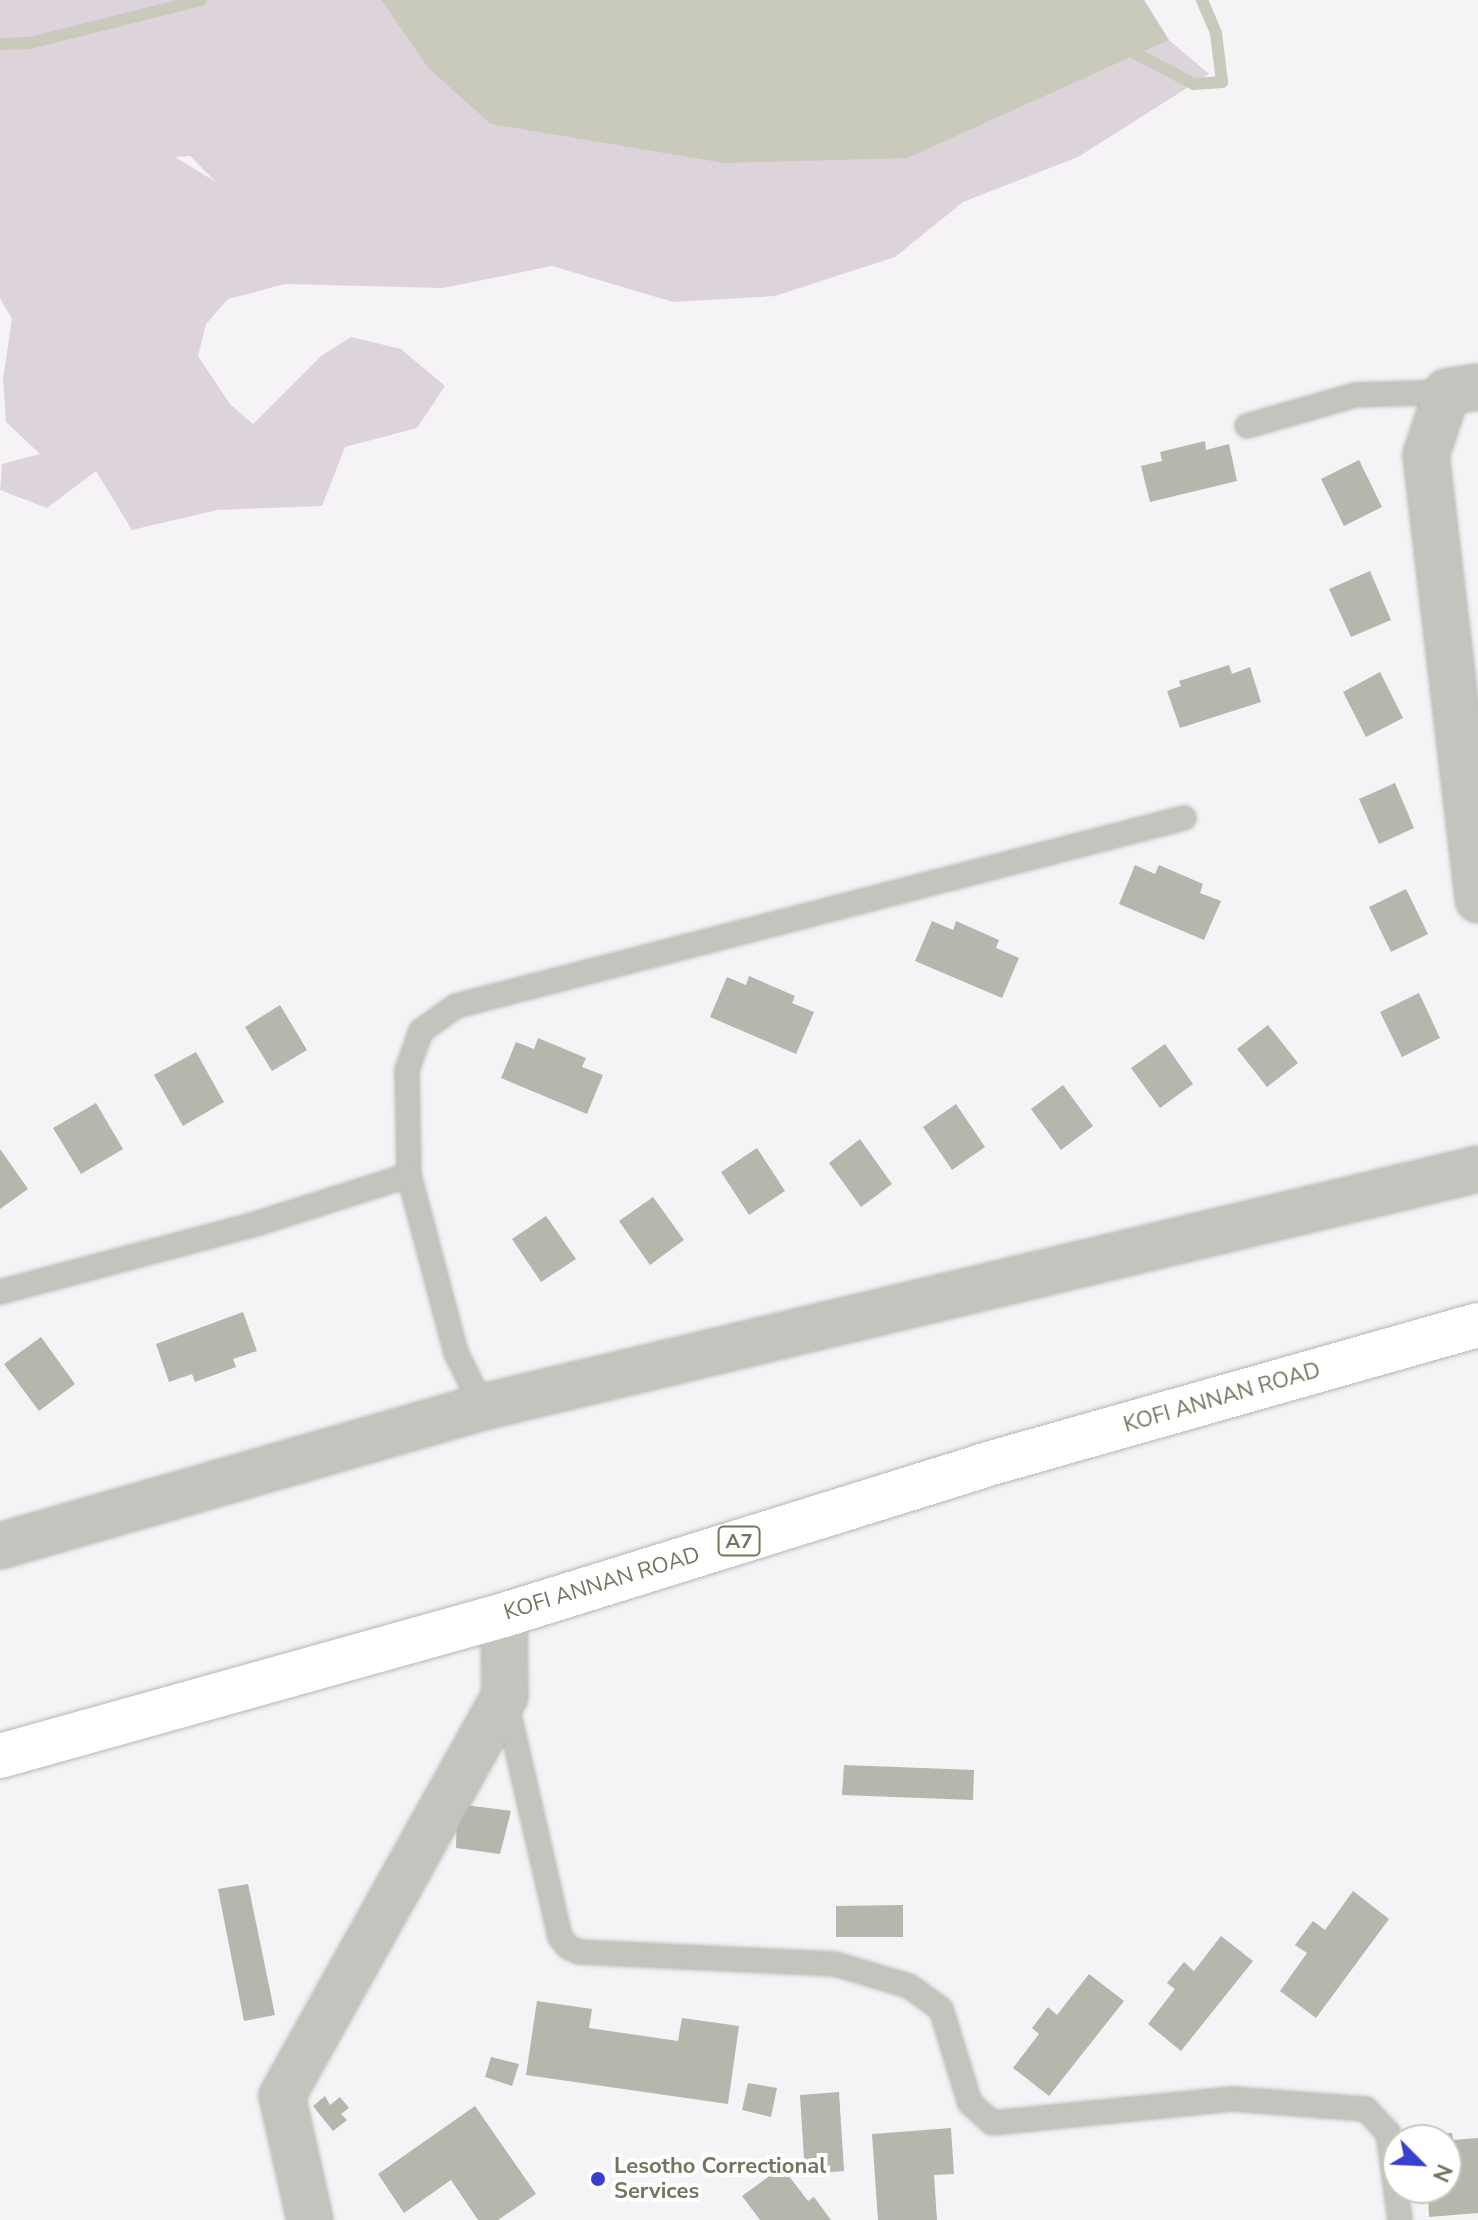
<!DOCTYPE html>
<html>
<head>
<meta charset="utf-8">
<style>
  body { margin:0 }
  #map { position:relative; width:1478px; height:2220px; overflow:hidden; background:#f5f3f6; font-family:"Nunito Sans",sans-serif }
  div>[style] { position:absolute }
  .green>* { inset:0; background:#dcd4da }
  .water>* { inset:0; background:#c9c9bc }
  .stream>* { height:12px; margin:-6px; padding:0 6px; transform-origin:6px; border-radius:6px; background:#c9c9bc }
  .building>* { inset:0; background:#b5b6ac }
  .roads { filter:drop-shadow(0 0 2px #b5b7af) drop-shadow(0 0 2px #b5b7af) }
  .lane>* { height:22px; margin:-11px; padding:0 11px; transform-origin:11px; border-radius:11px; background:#c3c4bd }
  .street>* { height:44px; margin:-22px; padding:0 22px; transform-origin:22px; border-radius:22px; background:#c3c4bd }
  .primary>* { height:44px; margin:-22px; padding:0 22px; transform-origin:22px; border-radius:22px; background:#fff }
  .dots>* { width:22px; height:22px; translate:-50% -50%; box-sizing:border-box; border:4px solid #fff; border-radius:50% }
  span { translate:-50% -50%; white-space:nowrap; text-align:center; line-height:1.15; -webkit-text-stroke:8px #fff; paint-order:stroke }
  .shield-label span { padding:2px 6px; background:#fff; border:2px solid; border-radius:6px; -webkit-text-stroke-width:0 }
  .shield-label { font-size:20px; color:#72765f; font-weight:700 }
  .street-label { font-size:22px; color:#72765f }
  .poi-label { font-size:22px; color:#72765f; font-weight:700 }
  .left { translate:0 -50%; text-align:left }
  .north { position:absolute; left:1382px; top:2124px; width:80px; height:80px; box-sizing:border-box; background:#fff; border:2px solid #c7c8bf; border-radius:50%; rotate:114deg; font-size:22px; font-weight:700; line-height:32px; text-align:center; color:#72765f }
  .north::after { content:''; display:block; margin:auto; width:28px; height:36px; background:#3840d0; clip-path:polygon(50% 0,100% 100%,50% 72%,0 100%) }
</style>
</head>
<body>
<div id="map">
  <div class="green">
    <div style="clip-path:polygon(evenodd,0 0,381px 0,428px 68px,908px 158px,1169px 40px,1209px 74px,1078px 157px,963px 202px,895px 257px,775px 296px,673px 302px,552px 266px,443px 288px,285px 284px,228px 299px,206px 324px,198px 356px,230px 404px,253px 424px,321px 356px,351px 337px,401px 349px,445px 386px,417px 428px,345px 447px,322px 506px,217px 510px,132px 530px,96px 471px,47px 508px,0 490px,2px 464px,40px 454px,6px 422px,3px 379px,12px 319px,0 298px,0 0,190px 156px,216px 182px,175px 157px,190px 156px)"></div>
  </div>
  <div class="water">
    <div style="clip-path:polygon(381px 0,1144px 0,1169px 40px,908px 158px,724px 163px,491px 124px,428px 68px)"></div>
  </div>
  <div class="stream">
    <div style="left:0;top:44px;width:30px;rotate:-2deg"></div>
    <div style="left:30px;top:43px;width:176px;rotate:-14.1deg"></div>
    <div style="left:1125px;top:48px;width:78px;rotate:27.6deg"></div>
    <div style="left:1194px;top:84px;width:28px;rotate:-4deg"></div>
    <div style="left:1222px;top:82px;width:49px;rotate:-97deg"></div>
    <div style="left:1216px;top:33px;width:36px;rotate:-113deg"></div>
  </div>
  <div class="building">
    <div style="clip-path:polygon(1205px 441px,1206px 450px,1229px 444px,1237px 481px,1150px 502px,1141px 466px,1162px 461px,1160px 452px)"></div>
    <div style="clip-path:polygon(1359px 460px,1382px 507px,1344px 526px,1321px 479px)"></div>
    <div style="clip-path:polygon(1370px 571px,1391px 620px,1351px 637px,1329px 589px)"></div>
    <div style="clip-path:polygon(1229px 665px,1232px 674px,1250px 667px,1261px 702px,1180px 728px,1167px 691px,1181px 686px,1179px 681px)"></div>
    <div style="clip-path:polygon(1380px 672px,1403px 718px,1366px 737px,1343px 692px)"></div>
    <div style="clip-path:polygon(1395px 783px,1414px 828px,1379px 844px,1359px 799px)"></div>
    <div style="clip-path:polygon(1135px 865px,1155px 874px,1159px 865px,1203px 884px,1200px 893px,1221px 901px,1204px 940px,1119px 904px)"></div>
    <div style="clip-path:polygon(1406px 889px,1428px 934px,1391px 952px,1369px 907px)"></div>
    <div style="clip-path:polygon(932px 921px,953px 930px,956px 921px,999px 940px,996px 948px,1019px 958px,1002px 998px,915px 961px)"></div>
    <div style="clip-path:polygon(749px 976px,795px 996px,792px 1003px,814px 1012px,796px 1054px,710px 1017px,727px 977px,746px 985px)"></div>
    <div style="clip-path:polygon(1419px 993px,1440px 1038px,1402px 1057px,1380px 1012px)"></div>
    <div style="clip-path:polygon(280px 1005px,307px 1050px,272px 1071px,245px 1027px)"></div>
    <div style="clip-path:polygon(1268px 1025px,1298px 1063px,1267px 1087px,1237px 1049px)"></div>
    <div style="clip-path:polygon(538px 1038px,586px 1058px,582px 1067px,603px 1075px,587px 1114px,501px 1078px,516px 1042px,534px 1049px)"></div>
    <div style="clip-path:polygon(1165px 1044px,1193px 1084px,1160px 1108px,1131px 1068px)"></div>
    <div style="clip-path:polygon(196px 1052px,224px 1102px,183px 1126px,154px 1075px)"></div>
    <div style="clip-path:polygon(1063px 1085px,1093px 1126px,1061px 1150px,1031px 1109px)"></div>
    <div style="clip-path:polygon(96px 1103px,123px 1149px,81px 1174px,53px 1128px)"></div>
    <div style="clip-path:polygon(956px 1104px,985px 1147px,952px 1170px,923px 1127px)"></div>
    <div style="clip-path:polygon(860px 1139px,892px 1184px,861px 1207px,829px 1163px)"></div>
    <div style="clip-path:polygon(757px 1148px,785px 1191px,749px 1215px,721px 1172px)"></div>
    <div style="clip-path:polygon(0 1149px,28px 1189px,0 1209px)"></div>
    <div style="clip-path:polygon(653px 1197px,684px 1240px,650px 1265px,619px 1221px)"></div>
    <div style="clip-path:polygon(546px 1216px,576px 1259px,541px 1282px,512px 1239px)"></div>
    <div style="clip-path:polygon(243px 1312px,257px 1351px,233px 1359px,236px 1367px,195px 1382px,192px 1374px,169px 1382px,156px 1344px)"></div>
    <div style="clip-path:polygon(41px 1337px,75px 1384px,39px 1411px,4px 1364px)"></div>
    <div style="clip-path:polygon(844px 1765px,974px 1770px,973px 1800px,842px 1795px)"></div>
    <div style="clip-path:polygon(457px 1804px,511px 1811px,500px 1854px,456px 1848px)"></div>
    <div style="clip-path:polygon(248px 1884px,275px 2015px,244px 2021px,218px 1889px)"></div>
    <div style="clip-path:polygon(1353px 1891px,1389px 1919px,1316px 2018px,1280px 1991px,1307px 1953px,1295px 1945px,1313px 1921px,1325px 1930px)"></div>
    <div style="clip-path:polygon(903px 1905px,903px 1937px,836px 1937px,836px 1906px)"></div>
    <div style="clip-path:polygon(1221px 1936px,1253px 1961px,1181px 2051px,1148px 2024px,1175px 1989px,1167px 1983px,1184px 1962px,1194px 1971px)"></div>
    <div style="clip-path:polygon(1089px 1974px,1124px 2001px,1049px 2096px,1013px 2068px,1039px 2034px,1032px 2028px,1048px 2007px,1057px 2015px)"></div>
    <div style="clip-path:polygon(537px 2001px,592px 2009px,589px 2028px,678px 2041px,682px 2018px,739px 2026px,728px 2104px,526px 2075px)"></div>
    <div style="clip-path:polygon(491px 2057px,519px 2064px,512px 2086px,485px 2077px)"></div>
    <div style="clip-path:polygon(748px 2083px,777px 2088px,771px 2117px,742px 2110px)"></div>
    <div style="clip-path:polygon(839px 2092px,844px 2171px,805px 2174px,800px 2095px)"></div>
    <div style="clip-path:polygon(325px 2096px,330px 2105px,340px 2097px,349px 2108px,341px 2114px,347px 2120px,333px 2131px,313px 2106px)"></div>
    <div style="clip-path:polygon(475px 2106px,536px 2194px,498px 2220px,478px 2220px,451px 2180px,404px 2213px,378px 2174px)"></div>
    <div style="clip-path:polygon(951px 2128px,954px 2174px,934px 2175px,937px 2220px,878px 2220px,872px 2134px)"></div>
    <div style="clip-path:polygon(1452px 2133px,1453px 2140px,1478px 2138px,1478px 2213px,1429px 2217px,1428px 2197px,1397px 2200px,1397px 2188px,1446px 2188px,1446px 2140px,1409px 2140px,1409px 2136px)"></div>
    <div style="clip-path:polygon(782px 2167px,808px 2201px,814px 2197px,831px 2220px,760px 2220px,742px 2196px)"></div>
  </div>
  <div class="roads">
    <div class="lane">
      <div style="left:1247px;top:426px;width:112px;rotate:-16deg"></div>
      <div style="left:1355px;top:395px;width:92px;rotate:-1.9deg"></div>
      <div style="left:409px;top:1175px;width:105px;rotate:-91.1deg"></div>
      <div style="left:407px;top:1070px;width:41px;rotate:-70.3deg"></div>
      <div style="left:421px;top:1031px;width:43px;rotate:-35.5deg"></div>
      <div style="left:456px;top:1006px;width:752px;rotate:-14.48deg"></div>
      <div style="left:0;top:1292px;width:268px;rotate:-14.9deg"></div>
      <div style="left:259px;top:1223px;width:157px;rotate:-17.7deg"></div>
      <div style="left:409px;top:1175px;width:184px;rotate:75.2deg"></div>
      <div style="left:456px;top:1353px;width:60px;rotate:63.4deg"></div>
      <div style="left:506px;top:1701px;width:242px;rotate:77.1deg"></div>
      <div style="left:560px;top:1937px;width:13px;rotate:51deg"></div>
      <div style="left:568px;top:1947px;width:12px;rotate:24deg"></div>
      <div style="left:579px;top:1952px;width:256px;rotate:2.7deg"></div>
      <div style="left:835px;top:1964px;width:77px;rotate:16.6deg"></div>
      <div style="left:909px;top:1986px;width:39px;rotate:36deg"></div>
      <div style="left:941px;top:2009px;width:98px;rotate:72.9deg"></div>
      <div style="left:970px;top:2103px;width:30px;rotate:42deg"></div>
      <div style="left:992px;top:2123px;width:241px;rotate:-5.7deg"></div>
      <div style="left:1232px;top:2099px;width:134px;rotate:4.3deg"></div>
      <div style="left:1366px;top:2109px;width:33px;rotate:47deg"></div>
      <div style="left:1388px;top:2133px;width:88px;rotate:82.1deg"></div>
    </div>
    <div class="street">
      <div style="left:1478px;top:387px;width:31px;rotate:171deg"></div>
      <div style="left:1447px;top:392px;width:66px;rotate:108.4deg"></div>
      <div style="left:1426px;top:455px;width:448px;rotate:83.3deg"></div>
      <div style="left:0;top:1546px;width:503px;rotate:-16.06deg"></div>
      <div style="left:483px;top:1407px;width:1023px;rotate:-13.45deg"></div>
      <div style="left:310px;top:2220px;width:127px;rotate:-102.7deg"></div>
      <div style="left:282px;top:2096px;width:458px;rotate:-60.9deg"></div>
      <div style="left:505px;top:1696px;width:81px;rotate:-90.7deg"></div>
    </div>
    <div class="primary">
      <div style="left:0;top:1756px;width:523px;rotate:-15.63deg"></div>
      <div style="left:504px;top:1615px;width:500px;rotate:-17.3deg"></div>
      <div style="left:981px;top:1466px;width:517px;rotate:-15.84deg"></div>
    </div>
  </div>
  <div class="dots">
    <div style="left:598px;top:2179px;background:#3840d0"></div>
  </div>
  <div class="shield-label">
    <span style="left:739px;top:1541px">A7</span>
  </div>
  <div class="street-label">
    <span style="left:1222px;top:1398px;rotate:-16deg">KOFI ANNAN ROAD</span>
    <span style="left:602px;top:1584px;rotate:-17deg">KOFI ANNAN ROAD</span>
  </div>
  <div class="poi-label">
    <span class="left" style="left:614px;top:2179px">Lesotho Correctional<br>Services</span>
  </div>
  <div class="north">N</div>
</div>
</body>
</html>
